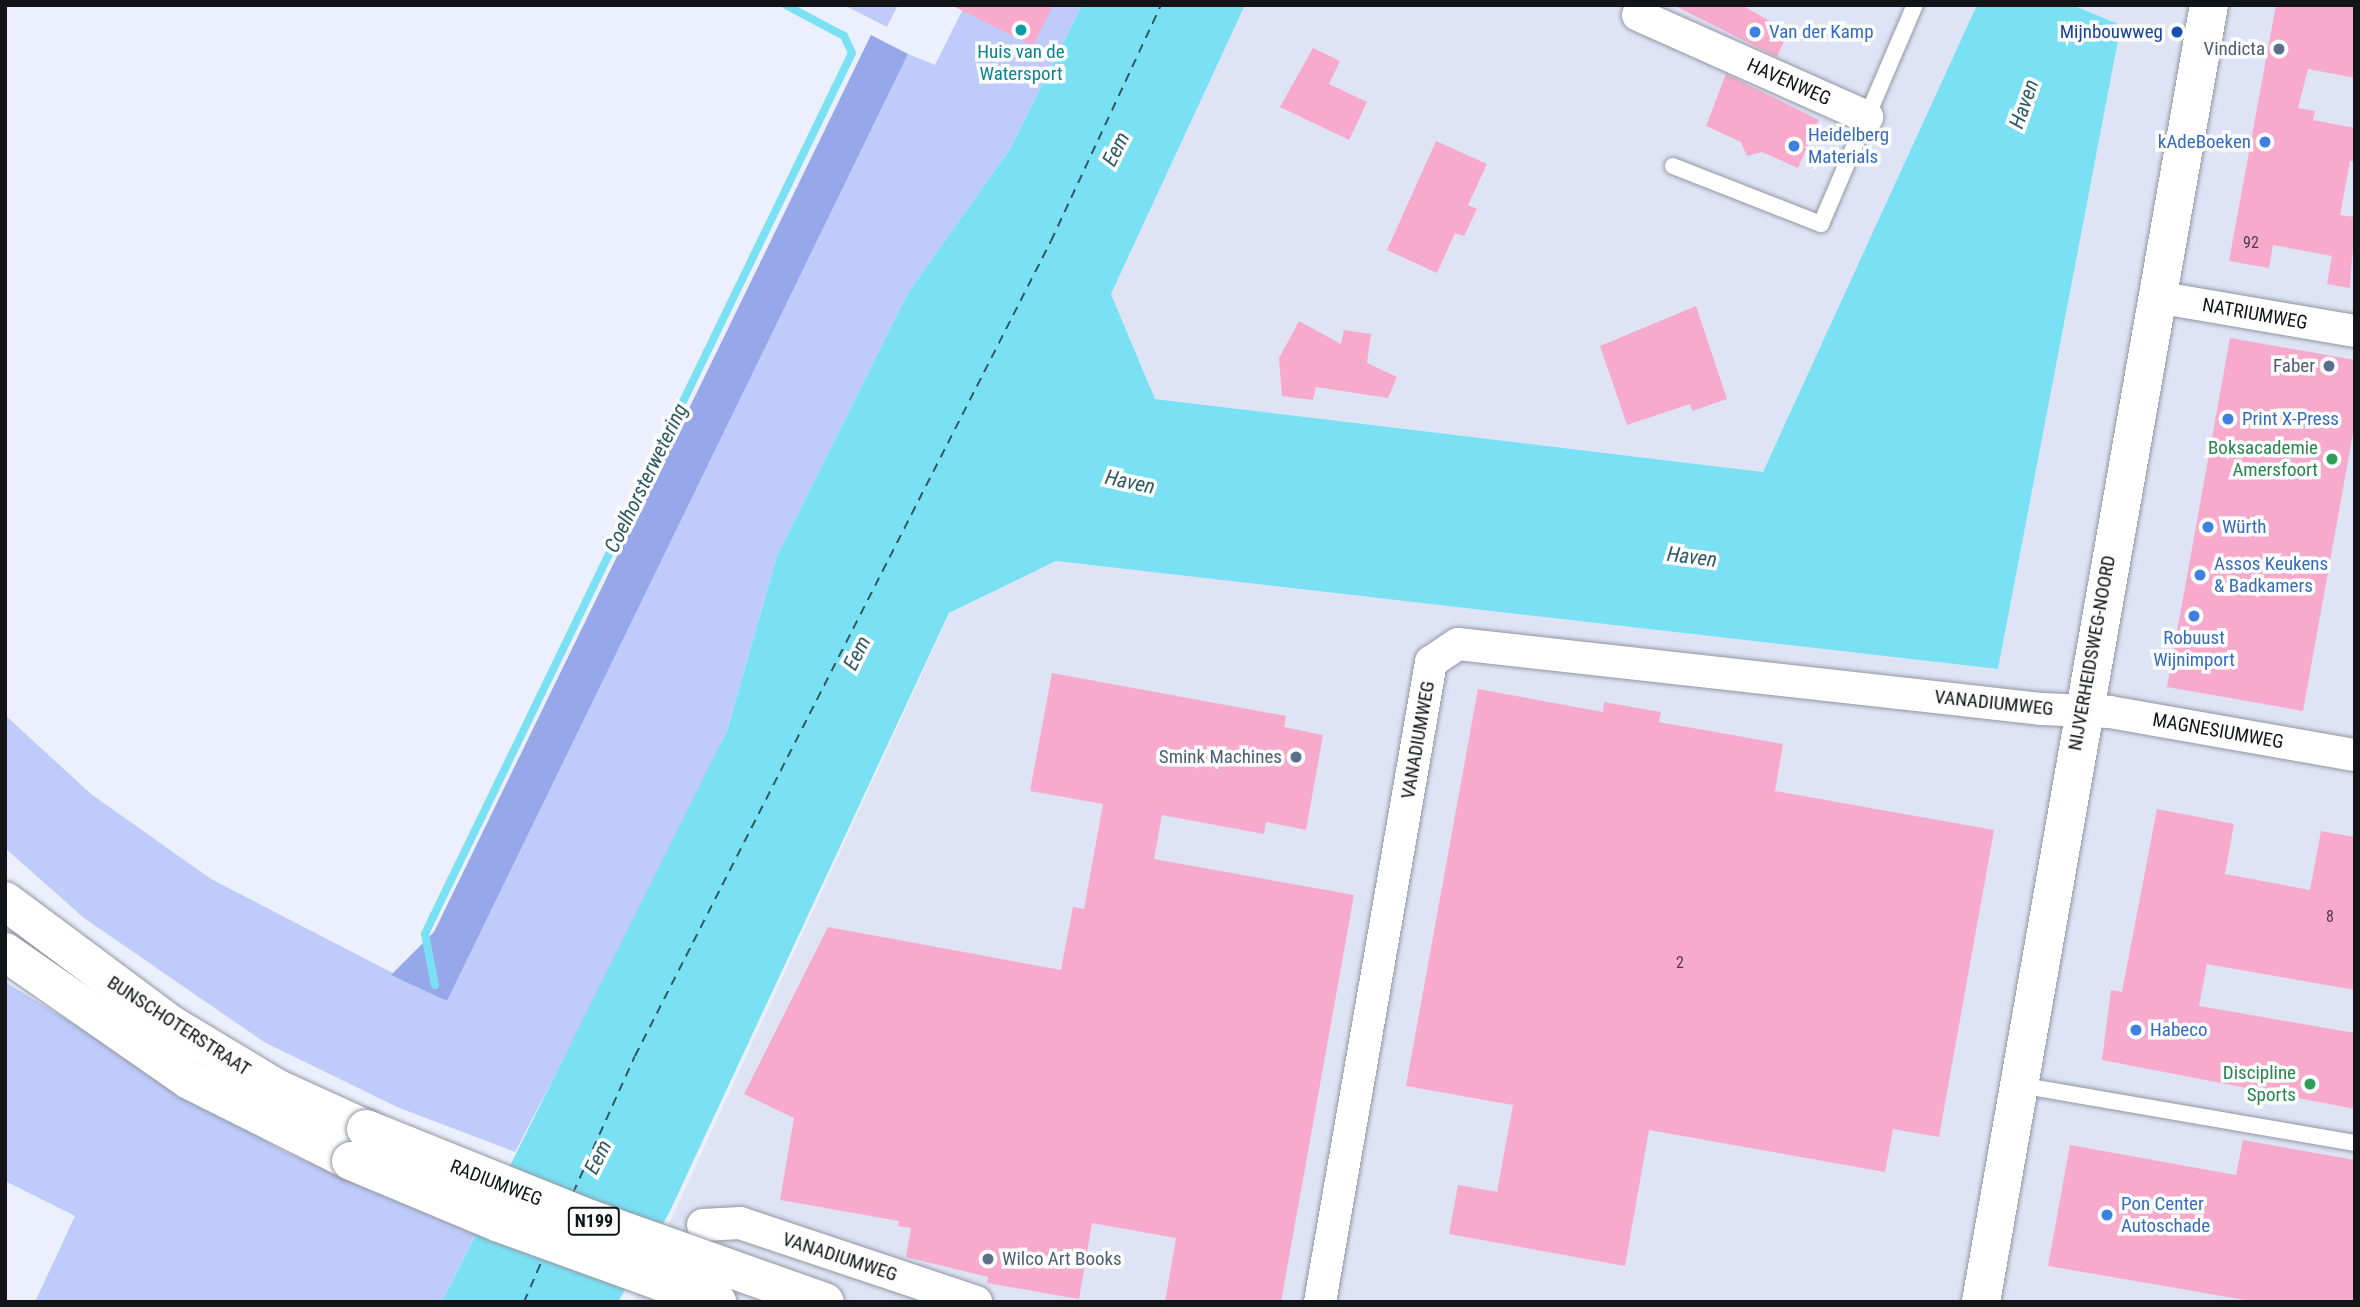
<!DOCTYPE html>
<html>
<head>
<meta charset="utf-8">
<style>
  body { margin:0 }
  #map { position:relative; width:2360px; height:1307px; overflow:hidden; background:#ecf0fc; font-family:"Roboto Condensed",sans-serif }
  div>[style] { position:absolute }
  .built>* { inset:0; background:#dee4f6 }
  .green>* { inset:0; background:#becbfb }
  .forest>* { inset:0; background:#96a7ea }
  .water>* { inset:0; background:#7ae1f4 }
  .stream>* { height:8px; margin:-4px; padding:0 4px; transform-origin:4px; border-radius:4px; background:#7ae1f4 }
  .ferry>* { height:2px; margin-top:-1px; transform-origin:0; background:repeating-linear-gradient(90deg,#2d5a62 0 9px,transparent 0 16px) }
  .building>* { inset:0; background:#f7aacc }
  .roads { filter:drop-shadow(0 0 2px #9396a1) drop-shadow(0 0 2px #9396a1) }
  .lane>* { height:16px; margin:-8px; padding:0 8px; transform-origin:8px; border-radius:8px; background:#fff }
  .street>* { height:32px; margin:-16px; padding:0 16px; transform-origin:16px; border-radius:16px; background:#fff }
  .secondary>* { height:38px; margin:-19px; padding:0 19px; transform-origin:19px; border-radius:19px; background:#fff }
  .primary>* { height:38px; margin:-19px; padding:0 19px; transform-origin:19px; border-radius:19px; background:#fff }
  .bridges { filter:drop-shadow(0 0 2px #9396a1) drop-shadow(0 0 2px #9396a1) }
  .primary-bridge>* { height:38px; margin:-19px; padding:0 19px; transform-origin:19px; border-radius:19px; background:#fff }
  .dots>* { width:19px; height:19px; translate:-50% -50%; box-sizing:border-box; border:4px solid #fdfdfd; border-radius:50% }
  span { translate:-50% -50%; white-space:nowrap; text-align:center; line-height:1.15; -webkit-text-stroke:7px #fdfdfd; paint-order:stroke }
  .number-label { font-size:16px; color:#4c3a45 }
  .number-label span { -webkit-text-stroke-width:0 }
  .shield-label span { padding:2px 5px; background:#fdfdfd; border:2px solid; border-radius:5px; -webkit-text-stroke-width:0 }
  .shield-label { font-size:18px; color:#131418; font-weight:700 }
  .shop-label { font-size:19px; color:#366cbe }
  .left { translate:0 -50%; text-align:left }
  .right { translate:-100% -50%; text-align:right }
  .transit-label { font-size:19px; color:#164399 }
  .service-label { font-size:19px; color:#4e5e75 }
  .culture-label { font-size:19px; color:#0d838f }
  .street-label { font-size:19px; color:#131418 }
  .leisure-label { font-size:19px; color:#27864d }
  .water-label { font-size:21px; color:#2d5a62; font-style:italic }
  .frame { position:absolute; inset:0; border:7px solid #131418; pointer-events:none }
</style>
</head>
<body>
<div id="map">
  <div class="built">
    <div style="clip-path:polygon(1245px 5px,1977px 5px,1764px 472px,1155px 399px,1111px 294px)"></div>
    <div style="clip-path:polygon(2072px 5px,2355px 5px,2355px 1302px,633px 1302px,950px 613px,1056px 561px,1998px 669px,2121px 25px)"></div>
  </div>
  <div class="green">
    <div style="clip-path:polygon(844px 5px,898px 5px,887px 27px)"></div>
    <div style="clip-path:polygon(965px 5px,1082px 5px,1010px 149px,908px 293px,777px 556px,727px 731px,647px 899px,515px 1152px,397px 1107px,264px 1042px,84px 918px,5px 848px,5px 715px,91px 794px,211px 879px,447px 1001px,908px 54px,935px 65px)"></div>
    <div style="clip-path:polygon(5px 982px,283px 1151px,400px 1201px,479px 1227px,442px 1302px,35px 1302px,75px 1216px,5px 1181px)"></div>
  </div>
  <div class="forest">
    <div style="clip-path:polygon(871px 35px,908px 54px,447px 1001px,391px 975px,434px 932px)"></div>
  </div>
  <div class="water">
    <div style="clip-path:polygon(1082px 5px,1245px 5px,1111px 294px,1155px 399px,1763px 472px,1977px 5px,2072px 5px,2121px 25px,1998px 669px,1056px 561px,949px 613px,669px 1213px,618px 1302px,442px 1302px,727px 731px,777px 556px,908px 293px,1010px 149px)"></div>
  </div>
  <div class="stream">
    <div style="left:435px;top:985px;width:52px;rotate:-101.1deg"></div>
    <div style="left:425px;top:934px;width:19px;rotate:-65deg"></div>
    <div style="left:433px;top:917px;width:960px;rotate:-64.13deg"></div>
    <div style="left:852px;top:53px;width:19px;rotate:-115deg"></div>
    <div style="left:844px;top:36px;width:66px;rotate:-151.9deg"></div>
  </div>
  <div class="ferry">
    <div style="left:573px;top:1193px;width:150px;rotate:-65.7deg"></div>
    <div style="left:635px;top:1056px;width:915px;rotate:-62.96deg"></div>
    <div style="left:1051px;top:241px;width:260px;rotate:-65deg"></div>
    <div style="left:524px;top:1302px;width:48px;rotate:-66.6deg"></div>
  </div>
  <div class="building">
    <div style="clip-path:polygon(951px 5px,1053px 5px,1033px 46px)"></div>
    <div style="clip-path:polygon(1673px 5px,1742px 5px,1788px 32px,1777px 57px)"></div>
    <div style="clip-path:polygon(2276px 5px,2355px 5px,2355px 78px,2308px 69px,2298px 108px,2315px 111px,2313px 120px,2355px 128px,2355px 162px,2350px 161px,2340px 215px,2355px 217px,2350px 288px,2327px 284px,2332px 256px,2273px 245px,2269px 268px,2229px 261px)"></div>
    <div style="clip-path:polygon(1313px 48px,1340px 61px,1329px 84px,1367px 102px,1349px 140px,1280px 107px)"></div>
    <div style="clip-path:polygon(1726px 74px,1819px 120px,1798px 168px,1762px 152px,1747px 156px,1741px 142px,1706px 126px)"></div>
    <div style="clip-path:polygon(1436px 141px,1487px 164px,1468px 205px,1477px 209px,1464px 236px,1455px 233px,1437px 273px,1387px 250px)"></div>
    <div style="clip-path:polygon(1696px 306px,1727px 399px,1692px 411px,1690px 404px,1627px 425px,1600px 346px)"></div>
    <div style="clip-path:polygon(1299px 321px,1341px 344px,1344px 330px,1371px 334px,1367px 363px,1397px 377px,1388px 398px,1316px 387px,1313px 400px,1282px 396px,1279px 358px)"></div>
    <div style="clip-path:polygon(2230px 338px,2355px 360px,2355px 422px,2303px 711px,2167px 687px)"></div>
    <div style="clip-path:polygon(1052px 673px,1286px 716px,1284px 727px,1323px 735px,1306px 830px,1266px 822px,1264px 834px,1162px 815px,1154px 859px,1354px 895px,1281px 1302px,1165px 1302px,1176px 1238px,1092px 1223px,1079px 1299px,987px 1283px,988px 1277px,906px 1257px,911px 1228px,898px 1226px,899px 1221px,780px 1200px,794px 1118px,744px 1094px,828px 927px,1061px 970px,1073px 907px,1084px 909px,1103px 804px,1030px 791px)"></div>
    <div style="clip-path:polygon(1478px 689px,1603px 712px,1604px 702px,1661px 712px,1659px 722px,1783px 744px,1775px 791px,1994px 830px,1939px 1137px,1893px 1129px,1885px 1172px,1649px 1130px,1625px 1266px,1449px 1234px,1458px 1185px,1497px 1192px,1513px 1105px,1406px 1086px)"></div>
    <div style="clip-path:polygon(2157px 809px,2234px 824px,2225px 874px,2310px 890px,2321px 831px,2355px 837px,2355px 990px,2207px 964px,2199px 1006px,2355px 1033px,2355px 1109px,2102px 1060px,2111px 990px,2122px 992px)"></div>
    <div style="clip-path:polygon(2243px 1140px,2355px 1160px,2355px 1302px,2257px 1302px,2048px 1266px,2070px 1145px,2236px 1175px)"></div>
  </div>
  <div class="roads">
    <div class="lane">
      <div style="left:1673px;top:166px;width:159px;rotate:21.4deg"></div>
      <div style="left:1821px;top:224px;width:238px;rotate:-66.8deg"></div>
      <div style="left:2019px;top:1085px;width:341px;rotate:9.8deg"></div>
    </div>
    <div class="street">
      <div style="left:1638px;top:15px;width:251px;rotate:24deg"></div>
      <div style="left:2156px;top:297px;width:202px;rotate:9.7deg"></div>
      <div style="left:703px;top:1225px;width:37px;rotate:-3deg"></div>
      <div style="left:740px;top:1223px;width:249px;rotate:18.5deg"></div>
      <div style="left:1320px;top:1302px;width:650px;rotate:-80.16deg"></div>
      <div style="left:1431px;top:662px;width:32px;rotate:-34deg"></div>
      <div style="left:1458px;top:644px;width:588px;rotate:6.35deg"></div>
      <div style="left:2042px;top:709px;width:68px;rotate:2.5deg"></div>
      <div style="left:2110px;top:712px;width:249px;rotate:10deg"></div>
    </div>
    <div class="secondary">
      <div style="left:1981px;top:1302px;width:1317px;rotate:-80.03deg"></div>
    </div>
    <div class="primary">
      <div style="left:5px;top:901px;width:206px;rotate:36.7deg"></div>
      <div style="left:170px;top:1024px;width:124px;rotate:31.1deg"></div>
      <div style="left:276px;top:1088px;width:99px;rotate:24.5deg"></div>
      <div style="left:5px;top:952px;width:224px;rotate:34.8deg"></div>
      <div style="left:189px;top:1080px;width:181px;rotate:26.6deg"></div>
    </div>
  </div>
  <div class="bridges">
    <div class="primary-bridge">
      <div style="left:366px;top:1129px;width:241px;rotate:21.9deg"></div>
      <div style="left:590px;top:1219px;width:249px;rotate:19.5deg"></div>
      <div style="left:351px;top:1161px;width:160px;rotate:22.7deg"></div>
      <div style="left:499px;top:1223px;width:232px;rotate:19.9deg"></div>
    </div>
  </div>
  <div class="dots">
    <div style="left:1021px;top:30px;background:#0f9aa8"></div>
    <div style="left:1755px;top:32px;background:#3f7fe0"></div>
    <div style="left:2177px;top:32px;background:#1a4fb4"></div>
    <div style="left:2279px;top:49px;background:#5c6f8a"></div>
    <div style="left:2265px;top:142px;background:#3f7fe0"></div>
    <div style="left:1794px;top:146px;background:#3f7fe0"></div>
    <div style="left:2329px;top:366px;background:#5c6f8a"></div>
    <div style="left:2228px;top:419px;background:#3f7fe0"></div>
    <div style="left:2332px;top:459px;background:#2e9e5b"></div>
    <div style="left:2208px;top:527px;background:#3f7fe0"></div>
    <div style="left:2200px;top:575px;background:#3f7fe0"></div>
    <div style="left:2194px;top:616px;background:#3f7fe0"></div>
    <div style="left:1296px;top:757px;background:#5c6f8a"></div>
    <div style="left:2136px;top:1030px;background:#3f7fe0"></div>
    <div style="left:2310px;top:1084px;background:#2e9e5b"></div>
    <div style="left:2107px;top:1215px;background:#3f7fe0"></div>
    <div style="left:988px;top:1259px;background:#5c6f8a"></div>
  </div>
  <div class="number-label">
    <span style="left:2251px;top:243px">92</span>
    <span style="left:2330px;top:917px">8</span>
    <span style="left:1680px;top:963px">2</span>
  </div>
  <div class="shield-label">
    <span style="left:594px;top:1221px">N199</span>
  </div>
  <div class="shop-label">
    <span class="left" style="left:1769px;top:32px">Van der Kamp</span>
    <span class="left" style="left:1808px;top:146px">Heidelberg<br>Materials</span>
    <span class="right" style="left:2251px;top:142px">kAdeBoeken</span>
    <span class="left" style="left:2242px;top:419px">Print X-Press</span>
    <span class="left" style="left:2222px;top:527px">Würth</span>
    <span class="left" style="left:2214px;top:575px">Assos Keukens<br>&amp; Badkamers</span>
    <span style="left:2194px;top:649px">Robuust<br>Wijnimport</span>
    <span class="left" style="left:2150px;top:1030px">Habeco</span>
    <span class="left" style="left:2121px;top:1215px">Pon Center<br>Autoschade</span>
  </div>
  <div class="transit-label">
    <span class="right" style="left:2163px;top:32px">Mijnbouwweg</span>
  </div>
  <div class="service-label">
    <span class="right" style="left:2265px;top:49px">Vindicta</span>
    <span class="right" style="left:2315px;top:366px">Faber</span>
    <span class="right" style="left:1282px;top:757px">Smink Machines</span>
    <span class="left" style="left:1002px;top:1259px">Wilco Art Books</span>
  </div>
  <div class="culture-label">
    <span style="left:1021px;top:63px">Huis van de<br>Watersport</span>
  </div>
  <div class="street-label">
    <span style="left:1789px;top:82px;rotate:24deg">HAVENWEG</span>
    <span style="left:2255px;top:314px;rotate:10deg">NATRIUMWEG</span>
    <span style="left:2092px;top:653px;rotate:-80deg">NIJVERHEIDSWEG-NOORD</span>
    <span style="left:1994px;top:703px;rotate:6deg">VANADIUMWEG</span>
    <span style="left:2218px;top:731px;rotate:10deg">MAGNESIUMWEG</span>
    <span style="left:1418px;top:740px;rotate:-80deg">VANADIUMWEG</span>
    <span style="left:179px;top:1026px;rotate:33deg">BUNSCHOTERSTRAAT</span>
    <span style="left:496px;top:1183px;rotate:21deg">RADIUMWEG</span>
    <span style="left:840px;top:1257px;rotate:18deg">VANADIUMWEG</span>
  </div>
  <div class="leisure-label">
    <span class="right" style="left:2318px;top:459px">Boksacademie<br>Amersfoort</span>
    <span class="right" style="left:2296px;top:1084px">Discipline<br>Sports</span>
  </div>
  <div class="water-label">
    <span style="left:2024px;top:104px;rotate:-71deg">Haven</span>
    <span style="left:1116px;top:149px;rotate:-63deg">Eem</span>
    <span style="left:646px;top:478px;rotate:-64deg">Coelhorsterwetering</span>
    <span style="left:1130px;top:482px;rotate:12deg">Haven</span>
    <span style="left:1692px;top:557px;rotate:7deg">Haven</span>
    <span style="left:857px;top:653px;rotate:-63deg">Eem</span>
    <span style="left:598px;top:1157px;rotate:-63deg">Eem</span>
  </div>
  <div class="frame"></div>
</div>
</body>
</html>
